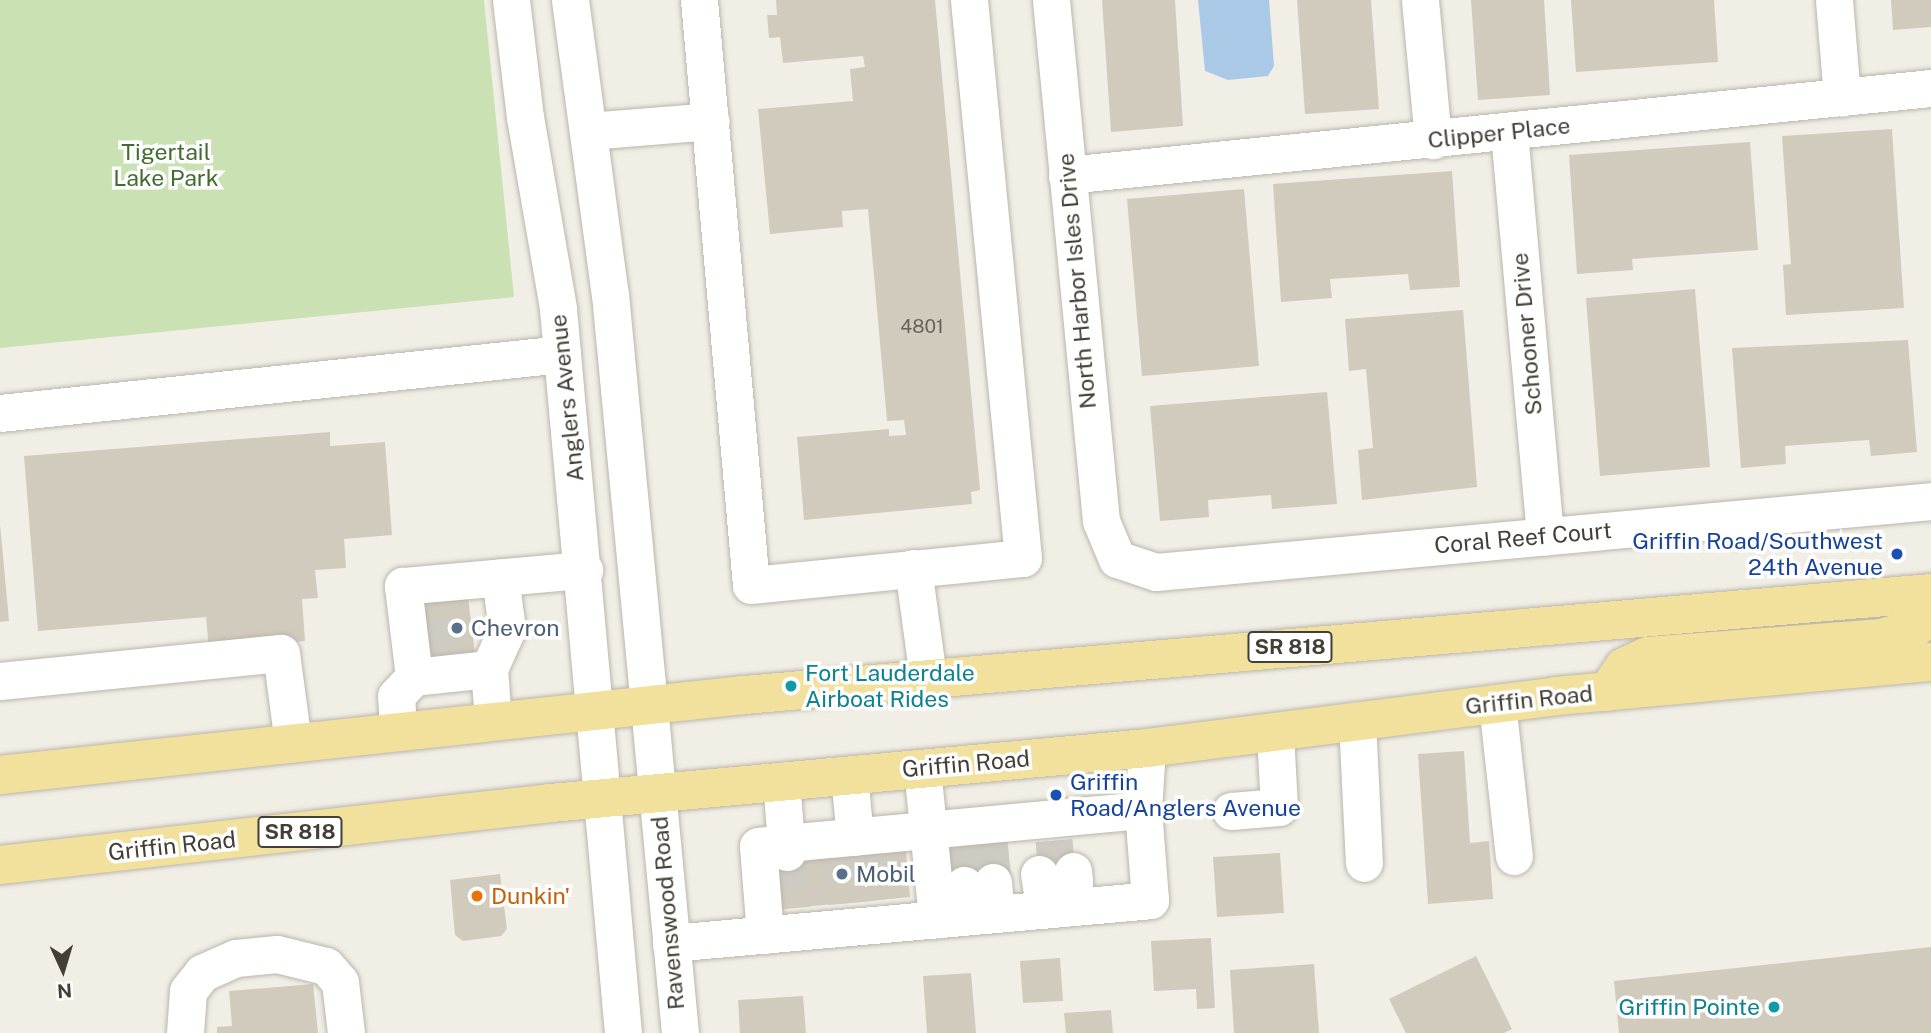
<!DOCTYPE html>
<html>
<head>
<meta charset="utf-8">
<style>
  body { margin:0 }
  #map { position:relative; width:1931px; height:1033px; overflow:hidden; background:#f1eee6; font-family:"Public Sans",sans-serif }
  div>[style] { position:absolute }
  .green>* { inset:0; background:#c9e1b3 }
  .water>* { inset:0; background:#a9c9e7 }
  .building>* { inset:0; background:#d1cbbd }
  .minor-tunnel>* { height:37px; margin-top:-18.5px; transform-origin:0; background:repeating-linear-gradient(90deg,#cecbc3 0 37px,transparent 0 55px) }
  .roads { filter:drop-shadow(0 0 2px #bbb6aa) drop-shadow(0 0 2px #bbb6aa) }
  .minor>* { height:37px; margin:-18.5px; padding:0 18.5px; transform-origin:18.5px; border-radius:18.5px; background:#fff }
  .major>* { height:38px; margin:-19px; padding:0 19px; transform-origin:19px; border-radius:19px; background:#f2e19d }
  .dots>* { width:19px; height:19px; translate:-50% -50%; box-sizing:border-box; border:4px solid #fff; border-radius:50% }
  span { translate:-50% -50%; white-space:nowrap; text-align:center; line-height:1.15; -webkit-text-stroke:7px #fff; paint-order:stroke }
  .number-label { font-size:19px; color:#666258 }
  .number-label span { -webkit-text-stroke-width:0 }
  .shield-label span { padding:2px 5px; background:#fff; border:2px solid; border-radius:5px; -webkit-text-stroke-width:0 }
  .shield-label { font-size:21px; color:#433f36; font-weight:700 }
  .street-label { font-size:23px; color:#433f36 }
  .park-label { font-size:23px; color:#436d30 }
  .transit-label { font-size:23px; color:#164399 }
  .right { translate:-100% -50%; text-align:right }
  .left { translate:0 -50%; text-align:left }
  .service-label { font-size:23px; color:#4e5e75 }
  .culture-label { font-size:23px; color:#0d838f }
  .food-label { font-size:23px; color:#c56008 }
  .north { position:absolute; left:28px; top:935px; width:70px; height:70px; -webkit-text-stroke:5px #fff; paint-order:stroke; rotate:176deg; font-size:19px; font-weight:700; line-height:28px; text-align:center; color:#433f36 }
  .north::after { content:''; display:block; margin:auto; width:24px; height:32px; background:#433f36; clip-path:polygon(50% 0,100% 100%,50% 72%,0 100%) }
</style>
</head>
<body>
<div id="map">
  <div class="green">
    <div style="clip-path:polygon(0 0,484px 0,514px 297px,0 348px)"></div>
  </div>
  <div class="water">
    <div style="clip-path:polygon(1198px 0,1269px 0,1274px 66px,1268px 76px,1228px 80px,1205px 71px)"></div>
  </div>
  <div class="building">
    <div style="clip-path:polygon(776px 0,935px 0,980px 490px,971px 492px,972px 504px,804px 520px,797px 437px,889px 429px,889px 436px,906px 435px,904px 420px,887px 421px,868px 209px,842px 211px,843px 227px,770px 234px,758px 109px,853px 101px,850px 69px,865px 67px,863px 56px,783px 63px,780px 37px,769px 38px,767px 15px,777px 15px)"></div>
    <div style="clip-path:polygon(1102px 0,1175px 0,1183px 126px,1111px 132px)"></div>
    <div style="clip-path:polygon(1297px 0,1371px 0,1379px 109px,1305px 114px)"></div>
    <div style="clip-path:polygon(1471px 0,1544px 0,1550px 95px,1478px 100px)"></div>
    <div style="clip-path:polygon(1571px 0,1714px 0,1718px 62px,1576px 72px)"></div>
    <div style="clip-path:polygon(1891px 0,1931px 0,1931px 27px,1893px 30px)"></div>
    <div style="clip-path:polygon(1892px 129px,1904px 308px,1786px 315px,1783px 265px,1791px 264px,1782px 136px)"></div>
    <div style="clip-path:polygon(1750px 142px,1758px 250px,1632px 259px,1633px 270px,1577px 274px,1569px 155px)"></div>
    <div style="clip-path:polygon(1452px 171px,1460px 287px,1410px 290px,1408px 274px,1330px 279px,1332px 298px,1281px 302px,1273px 184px)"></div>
    <div style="clip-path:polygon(1244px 189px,1259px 366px,1142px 376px,1127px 199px)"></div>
    <div style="clip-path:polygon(1695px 289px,1710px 467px,1600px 476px,1586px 298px)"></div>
    <div style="clip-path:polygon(1463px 310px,1477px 487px,1362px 500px,1358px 450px,1373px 448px,1366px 369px,1349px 371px,1345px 319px)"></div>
    <div style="clip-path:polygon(1908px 340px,1917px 452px,1871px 456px,1869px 440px,1785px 446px,1786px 464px,1741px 468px,1732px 348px)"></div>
    <div style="clip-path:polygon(1327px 392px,1337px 504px,1272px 509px,1271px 495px,1208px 500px,1209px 517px,1160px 521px,1150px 406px)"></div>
    <div style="clip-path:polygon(330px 432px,330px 446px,385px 442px,392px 535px,344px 539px,346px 568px,315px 570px,318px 598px,302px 599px,305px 641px,209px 649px,206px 617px,38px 631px,24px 456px)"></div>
    <div style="clip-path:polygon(0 524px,9px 621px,0 622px)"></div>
    <div style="clip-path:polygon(467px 589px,476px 662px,425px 668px,417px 595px)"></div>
    <div style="clip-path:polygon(1464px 751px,1470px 843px,1489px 841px,1493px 899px,1428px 904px,1418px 754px)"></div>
    <div style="clip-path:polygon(905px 841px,910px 897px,769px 910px,764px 854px)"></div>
    <div style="clip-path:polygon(1280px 853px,1284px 913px,1217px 917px,1213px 857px)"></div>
    <div style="clip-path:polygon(500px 874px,507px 929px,501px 936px,463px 941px,455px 935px,450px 880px)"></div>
    <div style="clip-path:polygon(1211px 938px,1215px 1008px,1197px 1009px,1196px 989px,1154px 991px,1151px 941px)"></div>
    <div style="clip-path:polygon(1931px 947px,1931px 1033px,1619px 1033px,1614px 981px)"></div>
    <div style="clip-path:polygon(1476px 956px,1512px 1029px,1504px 1033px,1406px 1033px,1389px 999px)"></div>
    <div style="clip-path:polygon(1060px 958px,1063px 1001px,1023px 1003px,1020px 961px)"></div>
    <div style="clip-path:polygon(1314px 964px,1319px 1033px,1234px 1033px,1230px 970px)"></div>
    <div style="clip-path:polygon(971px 973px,976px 1033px,927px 1033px,923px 976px)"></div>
    <div style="clip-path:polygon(313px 984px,318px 1033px,217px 1033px,217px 1027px,232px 1026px,229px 991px)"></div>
    <div style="clip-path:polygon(803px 996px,806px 1033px,740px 1033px,738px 1000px)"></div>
    <div style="clip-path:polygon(1111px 1010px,1113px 1033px,1066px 1033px,1064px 1013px)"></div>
  </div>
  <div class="minor-tunnel">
    <div style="left:422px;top:639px;width:51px;rotate:-7.8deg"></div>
    <div style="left:1054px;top:840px;width:33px;rotate:85deg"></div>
    <div style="left:989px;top:841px;width:41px;rotate:84.4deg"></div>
    <div style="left:873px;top:844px;width:56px;rotate:82.9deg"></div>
    <div style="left:960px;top:844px;width:41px;rotate:84.4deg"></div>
    <div style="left:842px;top:846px;width:57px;rotate:85deg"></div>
    <div style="left:787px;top:852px;width:56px;rotate:84.9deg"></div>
  </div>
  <div class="roads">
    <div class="minor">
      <div style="left:511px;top:0;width:118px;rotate:83.2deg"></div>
      <div style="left:525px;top:117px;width:195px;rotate:80.2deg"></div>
      <div style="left:558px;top:309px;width:727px;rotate:84.87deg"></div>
      <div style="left:570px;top:0;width:297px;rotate:82.3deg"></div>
      <div style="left:610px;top:294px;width:742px;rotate:84.59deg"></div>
      <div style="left:699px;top:0;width:587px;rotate:84.92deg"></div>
      <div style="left:751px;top:585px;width:273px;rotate:-5.7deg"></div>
      <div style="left:1023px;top:558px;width:561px;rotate:-95.53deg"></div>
      <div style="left:1051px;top:0;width:523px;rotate:84.52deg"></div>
      <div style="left:1101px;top:521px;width:41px;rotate:67.2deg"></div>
      <div style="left:1117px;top:559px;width:41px;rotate:18.4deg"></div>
      <div style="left:1156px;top:572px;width:778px;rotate:-5.23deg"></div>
      <div style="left:1420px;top:0;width:141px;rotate:84.7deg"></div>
      <div style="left:1834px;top:0;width:98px;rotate:85.3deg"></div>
      <div style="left:588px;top:131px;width:123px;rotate:-4.6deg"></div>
      <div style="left:1509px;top:132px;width:406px;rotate:84.9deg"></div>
      <div style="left:1067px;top:175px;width:868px;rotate:-5.75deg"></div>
      <div style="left:0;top:413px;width:565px;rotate:-5.99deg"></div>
      <div style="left:913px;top:568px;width:111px;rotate:82.2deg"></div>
      <div style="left:489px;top:669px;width:44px;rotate:-65.8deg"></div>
      <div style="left:507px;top:629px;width:52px;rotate:-97.7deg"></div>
      <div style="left:0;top:681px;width:282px;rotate:-5.7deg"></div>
      <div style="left:281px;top:653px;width:91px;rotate:82.4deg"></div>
      <div style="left:1497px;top:703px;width:154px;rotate:83.7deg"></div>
      <div style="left:493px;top:720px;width:51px;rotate:-94.5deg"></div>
      <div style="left:489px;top:669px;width:75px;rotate:173.9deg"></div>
      <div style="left:414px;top:677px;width:92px;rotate:-96.9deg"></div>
      <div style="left:403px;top:586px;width:182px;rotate:-5.1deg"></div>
      <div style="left:1357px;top:721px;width:142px;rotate:87.2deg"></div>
      <div style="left:398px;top:731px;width:35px;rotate:-93deg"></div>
      <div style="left:396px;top:696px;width:26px;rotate:-47deg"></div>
      <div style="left:922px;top:768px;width:152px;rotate:84.3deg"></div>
      <div style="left:849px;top:775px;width:62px;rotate:84.5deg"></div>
      <div style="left:1231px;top:811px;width:48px;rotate:-4.8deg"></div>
      <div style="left:1279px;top:807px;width:75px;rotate:-93.1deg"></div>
      <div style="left:787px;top:852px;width:9px;rotate:-96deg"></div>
      <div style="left:786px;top:843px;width:359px;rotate:-5.3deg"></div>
      <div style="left:1039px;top:874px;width:12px;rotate:81deg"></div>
      <div style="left:1041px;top:886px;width:29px;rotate:49deg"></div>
      <div style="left:993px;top:882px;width:32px;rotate:85deg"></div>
      <div style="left:964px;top:885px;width:31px;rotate:84deg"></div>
      <div style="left:1060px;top:908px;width:30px;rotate:-62deg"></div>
      <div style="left:1074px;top:882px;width:11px;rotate:-95deg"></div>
      <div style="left:765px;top:935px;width:89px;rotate:-94.5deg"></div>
      <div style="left:758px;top:846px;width:28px;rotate:-6deg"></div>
      <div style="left:786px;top:843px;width:62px;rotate:-94.6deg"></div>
      <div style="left:671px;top:943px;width:481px;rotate:-5.1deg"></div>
      <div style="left:1150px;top:900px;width:90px;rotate:-94.4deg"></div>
      <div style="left:1143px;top:810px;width:62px;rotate:-86.3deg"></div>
      <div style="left:185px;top:1033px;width:42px;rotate:-85.9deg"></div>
      <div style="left:188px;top:991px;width:23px;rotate:-52deg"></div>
      <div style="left:202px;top:973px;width:37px;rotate:-24deg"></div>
      <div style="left:236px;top:958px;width:41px;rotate:-5.6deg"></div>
      <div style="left:277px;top:954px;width:50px;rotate:13.8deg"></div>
      <div style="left:326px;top:966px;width:21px;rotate:49deg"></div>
      <div style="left:340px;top:982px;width:51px;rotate:83.3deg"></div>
    </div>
    <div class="major">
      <div style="left:1607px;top:692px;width:30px;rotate:-56deg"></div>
      <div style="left:1624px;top:667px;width:26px;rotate:-25deg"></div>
      <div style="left:1648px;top:656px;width:235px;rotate:-4.4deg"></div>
      <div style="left:1882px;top:638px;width:34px;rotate:-17deg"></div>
      <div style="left:1915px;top:628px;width:22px;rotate:-43deg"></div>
      <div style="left:0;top:775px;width:748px;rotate:-6.14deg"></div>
      <div style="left:744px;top:695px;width:1191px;rotate:-4.91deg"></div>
      <div style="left:0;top:865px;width:554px;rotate:-6.42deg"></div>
      <div style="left:551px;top:803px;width:599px;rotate:-5.27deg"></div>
      <div style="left:1147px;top:748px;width:412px;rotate:-7.2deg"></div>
      <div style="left:1556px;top:696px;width:377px;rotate:-5.2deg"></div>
    </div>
  </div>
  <div class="dots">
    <div style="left:1897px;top:554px;background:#1a4fb4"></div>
    <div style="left:457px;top:628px;background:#5c6f8a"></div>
    <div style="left:791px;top:686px;background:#0f9aa8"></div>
    <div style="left:1056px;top:795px;background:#1a4fb4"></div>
    <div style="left:842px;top:874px;background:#5c6f8a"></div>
    <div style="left:477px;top:896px;background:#e8710a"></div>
    <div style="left:1774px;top:1007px;background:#0f9aa8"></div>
  </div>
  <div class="number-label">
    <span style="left:922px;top:327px">4801</span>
  </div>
  <div class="shield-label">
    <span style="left:1290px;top:647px">SR 818</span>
    <span style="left:300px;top:832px">SR 818</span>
  </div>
  <div class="street-label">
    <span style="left:1499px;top:133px;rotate:-6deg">Clipper Place</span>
    <span style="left:1077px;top:281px;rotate:-95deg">North Harbor Isles Drive</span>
    <span style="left:1527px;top:334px;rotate:-95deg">Schooner Drive</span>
    <span style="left:567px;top:398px;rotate:-96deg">Anglers Avenue</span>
    <span style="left:1523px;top:538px;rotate:-5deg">Coral Reef Court</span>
    <span style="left:1529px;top:700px;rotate:-6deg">Griffin Road</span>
    <span style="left:966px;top:764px;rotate:-5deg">Griffin Road</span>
    <span style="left:172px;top:846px;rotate:-6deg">Griffin Road</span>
    <span style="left:668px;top:913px;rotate:-95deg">Ravenswood Road</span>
  </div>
  <div class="park-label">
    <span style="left:166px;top:165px">Tigertail<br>Lake Park</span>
  </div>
  <div class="transit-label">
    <span class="right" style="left:1883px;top:554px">Griffin Road/Southwest<br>24th Avenue</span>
    <span class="left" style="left:1070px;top:795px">Griffin<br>Road/Anglers Avenue</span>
  </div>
  <div class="service-label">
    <span class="left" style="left:471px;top:628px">Chevron</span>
    <span class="left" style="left:856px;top:874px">Mobil</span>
  </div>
  <div class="culture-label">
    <span class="left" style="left:805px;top:686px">Fort Lauderdale<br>Airboat Rides</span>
    <span class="right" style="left:1760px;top:1007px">Griffin Pointe</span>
  </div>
  <div class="food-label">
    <span class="left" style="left:491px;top:896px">Dunkin'</span>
  </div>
  <div class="north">N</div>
</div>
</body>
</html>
